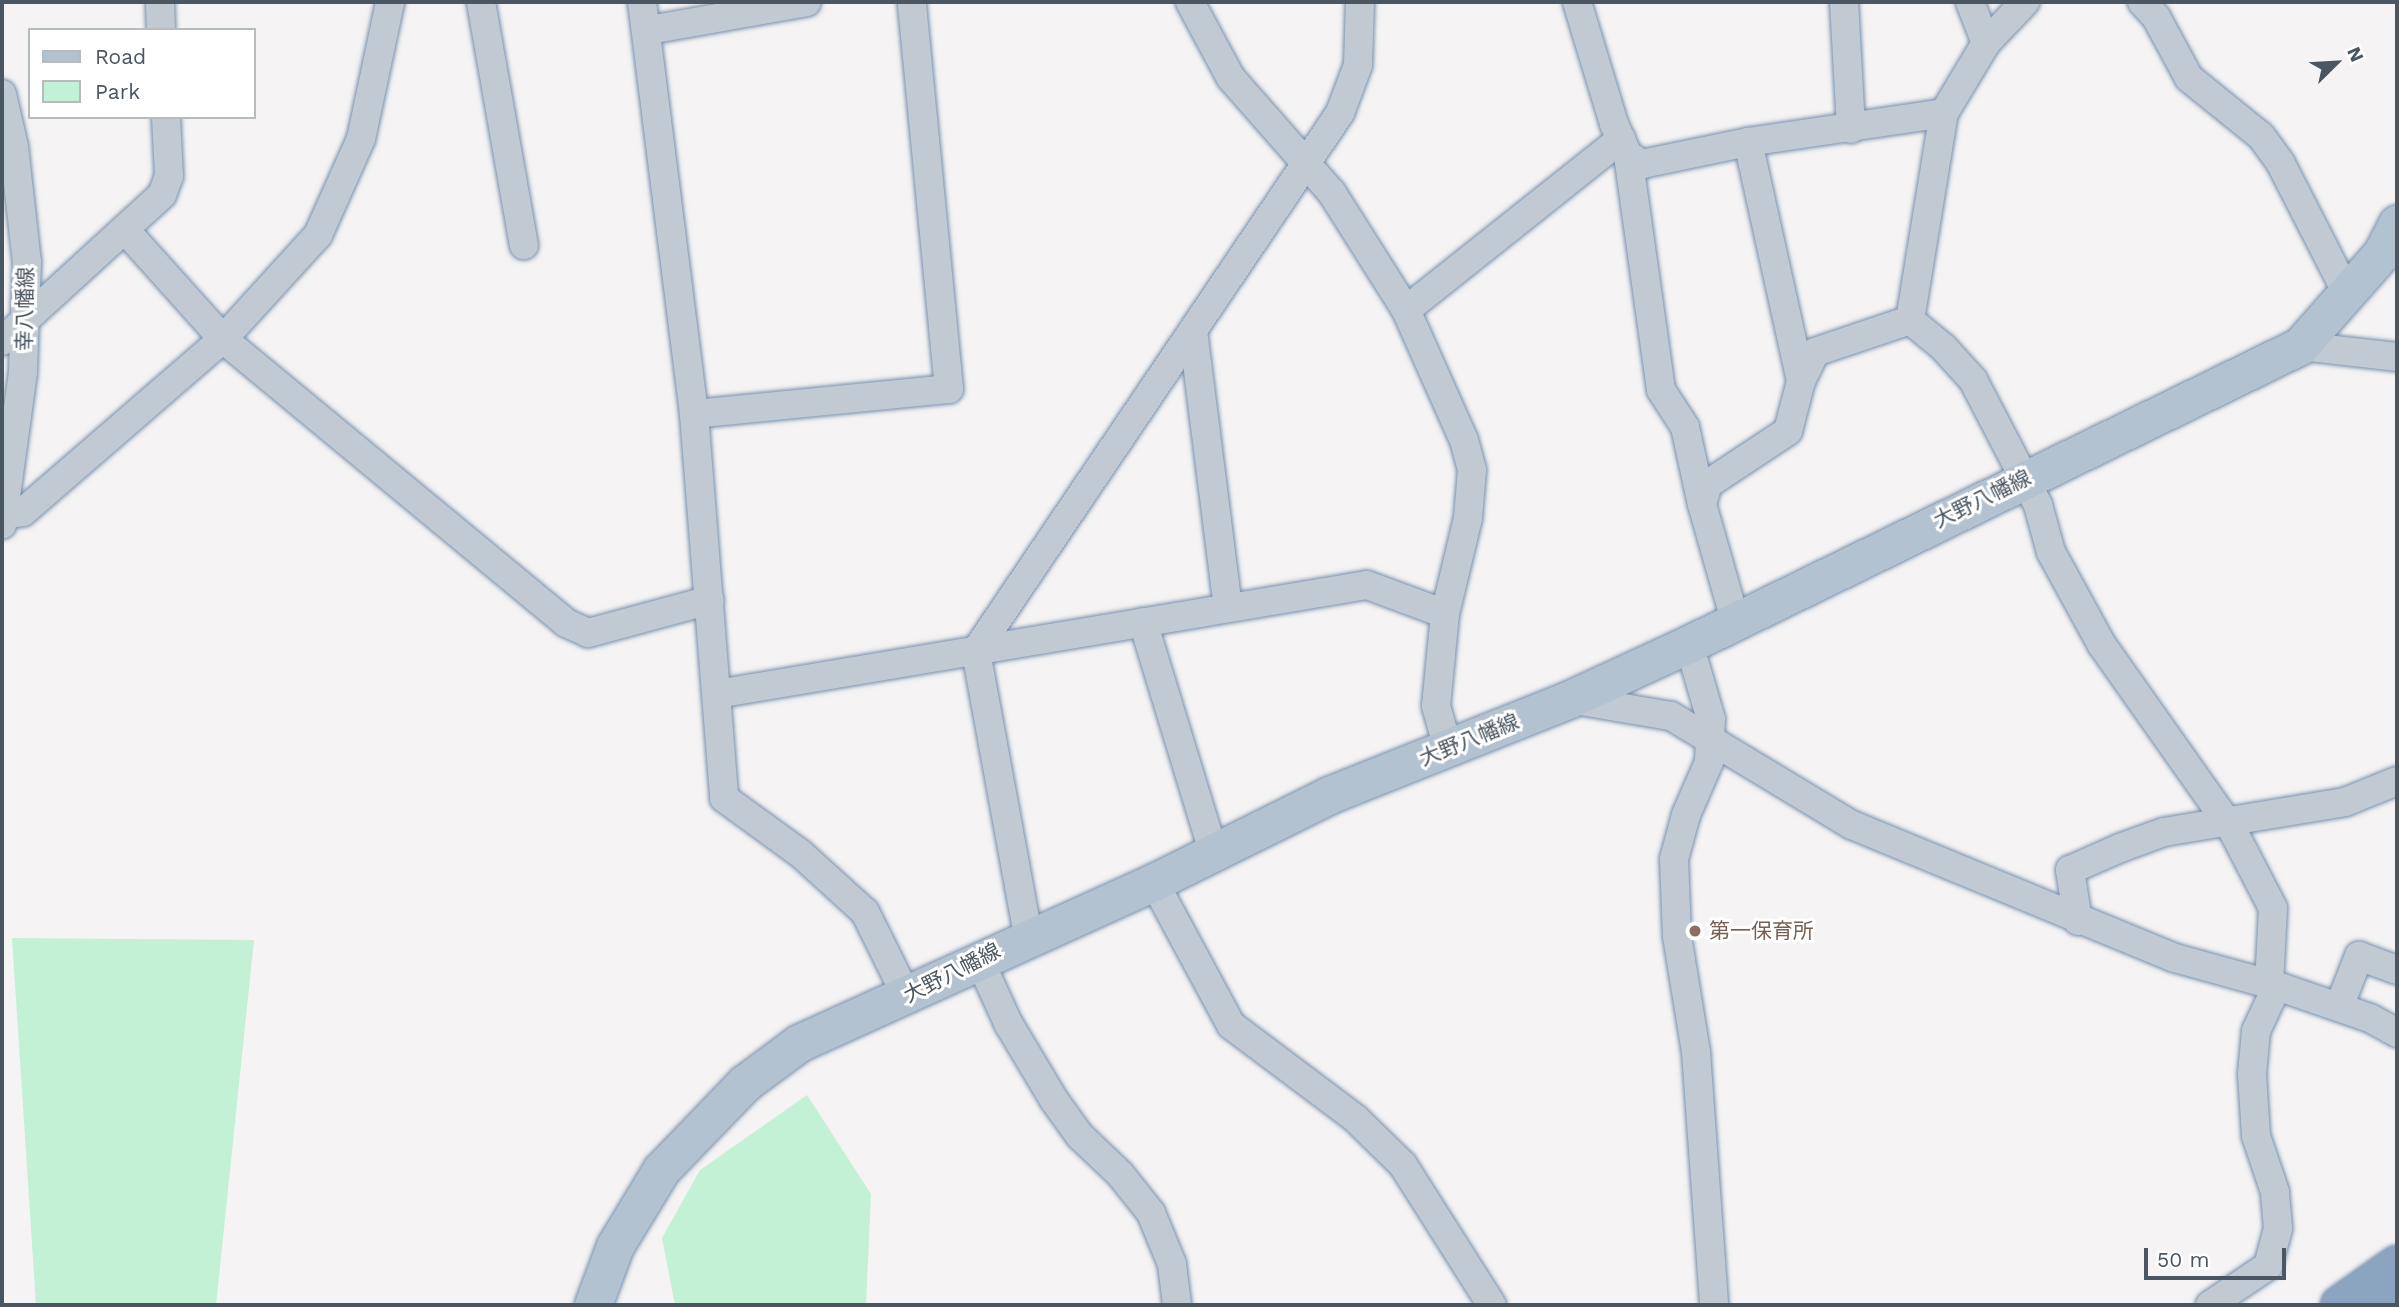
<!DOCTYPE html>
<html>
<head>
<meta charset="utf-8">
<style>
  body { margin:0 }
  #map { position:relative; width:2399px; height:1307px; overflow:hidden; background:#f5f3f3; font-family:"Work Sans","Noto Sans JP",sans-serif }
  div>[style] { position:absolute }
  .green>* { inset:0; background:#c3f1d5 }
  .roads { filter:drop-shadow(0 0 2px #7690ad) drop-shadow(0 0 2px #7690ad) }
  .minor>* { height:28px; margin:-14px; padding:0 14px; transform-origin:14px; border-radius:14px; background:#c1cad2 }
  .major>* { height:37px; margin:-18.5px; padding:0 18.5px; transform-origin:18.5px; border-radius:18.5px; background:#b3c2d1 }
  .highway>* { height:38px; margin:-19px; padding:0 19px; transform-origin:19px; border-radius:19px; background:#8ba5c1 }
  .dots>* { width:19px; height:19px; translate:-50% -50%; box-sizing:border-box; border:4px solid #fff; border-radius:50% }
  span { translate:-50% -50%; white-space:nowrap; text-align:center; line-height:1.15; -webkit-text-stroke:6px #fff; paint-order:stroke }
  .street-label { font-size:21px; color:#4a5661 }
  .education-label { font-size:21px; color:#785e54 }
  .left { translate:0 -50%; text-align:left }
  .frame { position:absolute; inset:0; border:4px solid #4a5661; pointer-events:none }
  .legend { position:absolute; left:28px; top:28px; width:228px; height:91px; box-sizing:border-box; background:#fff; border:2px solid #b7bbc0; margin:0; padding:9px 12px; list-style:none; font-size:21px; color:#4a5661 }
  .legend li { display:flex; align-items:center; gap:14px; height:35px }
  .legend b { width:35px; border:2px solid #b7bbc0 }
  .north { position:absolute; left:2301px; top:28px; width:70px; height:70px; -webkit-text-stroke:5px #fff; paint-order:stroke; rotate:66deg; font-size:19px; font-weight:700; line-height:28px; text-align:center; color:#4a5661 }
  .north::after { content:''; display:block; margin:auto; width:24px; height:32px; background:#4a5661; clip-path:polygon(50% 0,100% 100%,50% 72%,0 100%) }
  .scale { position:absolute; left:2144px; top:1248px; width:142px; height:32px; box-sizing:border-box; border:4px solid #4a5661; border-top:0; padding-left:9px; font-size:21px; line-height:24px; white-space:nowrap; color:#4a5661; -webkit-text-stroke:5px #fff; paint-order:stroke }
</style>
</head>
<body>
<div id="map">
  <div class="green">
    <div style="clip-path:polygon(12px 938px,254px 940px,216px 1305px,36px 1305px)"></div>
    <div style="clip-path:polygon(807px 1095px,871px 1194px,866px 1305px,675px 1305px,662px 1238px,700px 1170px)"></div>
  </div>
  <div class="roads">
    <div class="minor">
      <div style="left:160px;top:2px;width:28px;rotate:88deg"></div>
      <div style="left:481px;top:2px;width:247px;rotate:80deg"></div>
      <div style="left:642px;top:2px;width:415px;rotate:82.8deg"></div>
      <div style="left:694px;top:414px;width:385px;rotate:85.5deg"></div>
      <div style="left:724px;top:798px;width:95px;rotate:36deg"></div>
      <div style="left:801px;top:854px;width:86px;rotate:42.2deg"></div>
      <div style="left:865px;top:912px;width:95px;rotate:63.7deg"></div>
      <div style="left:1190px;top:2px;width:86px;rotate:61.7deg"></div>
      <div style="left:1231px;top:78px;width:153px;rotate:48.7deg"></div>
      <div style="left:1332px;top:193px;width:138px;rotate:57.7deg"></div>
      <div style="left:1406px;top:310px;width:142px;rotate:66deg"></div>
      <div style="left:1464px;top:440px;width:31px;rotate:75deg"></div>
      <div style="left:1472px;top:470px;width:48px;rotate:94.8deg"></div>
      <div style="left:1468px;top:518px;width:99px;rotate:103.5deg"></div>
      <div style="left:1445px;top:614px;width:92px;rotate:95.6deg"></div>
      <div style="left:1436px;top:706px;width:44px;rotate:74.1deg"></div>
      <div style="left:1577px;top:2px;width:127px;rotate:73.1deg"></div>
      <div style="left:1614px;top:124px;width:34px;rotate:66deg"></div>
      <div style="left:1628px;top:155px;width:17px;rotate:33deg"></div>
      <div style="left:1642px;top:164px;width:108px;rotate:-11.7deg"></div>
      <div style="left:1748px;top:142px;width:198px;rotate:-8.4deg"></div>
      <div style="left:1844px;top:2px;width:127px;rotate:86.8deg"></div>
      <div style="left:1970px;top:2px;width:44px;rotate:68.7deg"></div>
      <div style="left:2142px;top:2px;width:21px;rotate:47deg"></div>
      <div style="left:2156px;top:17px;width:69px;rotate:61.6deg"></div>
      <div style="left:2189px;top:78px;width:92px;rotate:38.9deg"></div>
      <div style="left:2261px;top:136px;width:34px;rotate:54deg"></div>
      <div style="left:2281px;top:164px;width:131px;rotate:62.9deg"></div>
      <div style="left:2341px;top:281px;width:13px;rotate:42deg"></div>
      <div style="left:649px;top:30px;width:160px;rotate:-10deg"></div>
      <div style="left:2px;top:94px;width:54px;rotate:77.2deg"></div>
      <div style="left:14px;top:147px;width:116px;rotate:83.6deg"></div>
      <div style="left:27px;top:262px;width:110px;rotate:92.1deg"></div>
      <div style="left:23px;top:372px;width:154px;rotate:97.8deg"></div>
      <div style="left:1748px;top:142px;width:245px;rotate:77.5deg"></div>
      <div style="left:1628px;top:155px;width:237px;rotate:82deg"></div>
      <div style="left:1661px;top:390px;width:44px;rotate:57deg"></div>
      <div style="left:1685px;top:427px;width:79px;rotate:77.6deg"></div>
      <div style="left:126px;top:231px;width:145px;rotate:48.1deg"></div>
      <div style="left:223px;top:339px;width:445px;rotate:39.6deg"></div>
      <div style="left:566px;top:623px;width:24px;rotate:24deg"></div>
      <div style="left:588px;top:633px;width:126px;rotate:-15.1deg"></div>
      <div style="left:1406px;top:310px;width:275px;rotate:-38.5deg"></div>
      <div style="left:1910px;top:320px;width:43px;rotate:39.3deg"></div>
      <div style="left:1943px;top:347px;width:45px;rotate:47.7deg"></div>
      <div style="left:1973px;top:380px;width:141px;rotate:62.5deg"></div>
      <div style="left:2038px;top:505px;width:49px;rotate:74.5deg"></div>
      <div style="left:2051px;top:552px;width:106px;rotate:61.3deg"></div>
      <div style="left:2102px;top:645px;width:225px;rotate:54.8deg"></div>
      <div style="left:2232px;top:829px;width:89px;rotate:62.6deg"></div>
      <div style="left:2273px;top:908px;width:76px;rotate:93deg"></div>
      <div style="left:1910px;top:320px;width:210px;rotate:-80.7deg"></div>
      <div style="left:1944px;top:113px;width:82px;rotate:-59deg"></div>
      <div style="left:1986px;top:43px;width:57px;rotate:-46.4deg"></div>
      <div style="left:1193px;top:331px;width:279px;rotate:82.8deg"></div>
      <div style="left:2px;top:341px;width:217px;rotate:-42.4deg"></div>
      <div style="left:162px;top:195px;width:20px;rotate:-70deg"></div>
      <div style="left:169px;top:176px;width:59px;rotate:-92.9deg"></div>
      <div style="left:2300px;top:346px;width:98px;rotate:6.5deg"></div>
      <div style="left:694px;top:414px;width:256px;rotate:-5.6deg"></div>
      <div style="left:949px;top:389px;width:389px;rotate:-95.5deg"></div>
      <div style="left:4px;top:515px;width:19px;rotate:-9deg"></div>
      <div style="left:23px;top:512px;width:264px;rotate:-40.9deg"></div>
      <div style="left:223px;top:339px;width:141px;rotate:-47.6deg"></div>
      <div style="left:318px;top:235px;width:105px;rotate:-65.9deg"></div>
      <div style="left:361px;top:139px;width:140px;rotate:-78deg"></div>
      <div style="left:1735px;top:620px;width:121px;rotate:-105.9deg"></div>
      <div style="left:1702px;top:504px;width:21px;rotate:-73deg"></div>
      <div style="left:1708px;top:484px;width:96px;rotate:-33.5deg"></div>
      <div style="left:1788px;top:431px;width:52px;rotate:-75.4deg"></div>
      <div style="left:1801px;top:381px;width:32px;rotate:-64deg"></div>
      <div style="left:1815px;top:352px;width:100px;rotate:-18.6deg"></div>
      <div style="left:1143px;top:622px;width:239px;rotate:73deg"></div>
      <div style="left:1689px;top:644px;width:78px;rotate:73.7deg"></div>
      <div style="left:1711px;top:719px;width:22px;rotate:93deg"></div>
      <div style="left:1710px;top:741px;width:21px;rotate:93deg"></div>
      <div style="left:1709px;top:762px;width:58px;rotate:113.5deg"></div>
      <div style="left:1686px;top:815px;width:46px;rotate:105.3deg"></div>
      <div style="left:1674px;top:859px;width:77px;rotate:87.8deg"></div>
      <div style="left:1677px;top:936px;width:118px;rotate:80.7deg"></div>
      <div style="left:1696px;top:1052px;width:254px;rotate:85.9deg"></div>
      <div style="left:717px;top:694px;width:659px;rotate:-9.52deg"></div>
      <div style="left:1367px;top:585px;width:83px;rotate:20.4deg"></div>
      <div style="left:1570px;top:699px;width:102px;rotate:9.6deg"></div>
      <div style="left:1671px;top:716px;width:211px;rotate:31.1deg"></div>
      <div style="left:1852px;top:825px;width:349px;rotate:22.4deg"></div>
      <div style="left:2175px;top:958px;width:106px;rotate:15.4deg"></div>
      <div style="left:2277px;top:986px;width:98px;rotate:19deg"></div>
      <div style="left:2370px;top:1018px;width:31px;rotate:29deg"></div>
      <div style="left:1154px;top:882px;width:162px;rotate:61.7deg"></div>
      <div style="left:1231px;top:1025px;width:156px;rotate:36.9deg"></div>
      <div style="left:1356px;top:1119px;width:66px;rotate:44.4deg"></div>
      <div style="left:1403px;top:1165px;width:166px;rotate:57.6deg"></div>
      <div style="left:2078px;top:921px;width:52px;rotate:-98.9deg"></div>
      <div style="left:2070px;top:870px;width:55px;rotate:-23.7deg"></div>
      <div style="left:2120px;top:848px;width:47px;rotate:-20deg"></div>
      <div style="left:2164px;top:832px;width:183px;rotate:-9.4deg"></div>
      <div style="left:2345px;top:802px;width:56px;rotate:-22deg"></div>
      <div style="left:1028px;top:935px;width:289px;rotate:-100.4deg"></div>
      <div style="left:976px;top:651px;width:650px;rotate:-55.92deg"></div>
      <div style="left:1340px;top:113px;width:51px;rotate:-69.4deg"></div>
      <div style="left:1358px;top:65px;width:63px;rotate:-88.2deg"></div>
      <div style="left:979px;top:959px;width:70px;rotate:65.6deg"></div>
      <div style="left:1008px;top:1023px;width:90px;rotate:59.1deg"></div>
      <div style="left:1054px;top:1100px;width:44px;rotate:54.2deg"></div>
      <div style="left:1080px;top:1136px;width:55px;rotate:43.5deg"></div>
      <div style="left:1120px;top:1174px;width:50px;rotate:51.5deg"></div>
      <div style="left:1151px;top:1213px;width:55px;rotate:67.6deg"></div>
      <div style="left:1172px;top:1264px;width:41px;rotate:83deg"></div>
      <div style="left:2339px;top:1007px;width:55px;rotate:-68.6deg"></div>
      <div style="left:2359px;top:956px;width:40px;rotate:20.2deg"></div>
      <div style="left:2210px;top:1305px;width:70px;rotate:-33.9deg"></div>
      <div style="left:2268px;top:1266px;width:39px;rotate:-75deg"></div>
      <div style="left:2278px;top:1228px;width:36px;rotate:-95deg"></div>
      <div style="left:2275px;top:1192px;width:59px;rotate:-108.7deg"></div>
      <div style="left:2256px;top:1136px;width:62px;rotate:-93.7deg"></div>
      <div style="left:2252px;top:1074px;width:43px;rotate:-84.7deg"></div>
      <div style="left:2256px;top:1031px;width:50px;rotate:-65deg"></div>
    </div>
    <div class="major">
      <div style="left:593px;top:1305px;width:63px;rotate:-69.6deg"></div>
      <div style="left:615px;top:1246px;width:89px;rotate:-58.8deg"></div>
      <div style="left:661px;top:1170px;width:121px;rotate:-46deg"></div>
      <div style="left:745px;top:1083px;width:67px;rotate:-36.5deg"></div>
      <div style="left:799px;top:1043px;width:390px;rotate:-24.4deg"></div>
      <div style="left:1154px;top:882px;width:195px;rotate:-26.4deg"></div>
      <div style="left:1329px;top:795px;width:259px;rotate:-21.7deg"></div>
      <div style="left:1570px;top:699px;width:131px;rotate:-24.8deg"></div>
      <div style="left:1689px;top:644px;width:680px;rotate:-26deg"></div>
      <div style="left:2300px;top:346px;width:124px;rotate:-48.6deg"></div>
      <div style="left:2382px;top:253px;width:33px;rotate:-63deg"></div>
    </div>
    <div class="highway">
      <div style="left:2340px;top:1305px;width:70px;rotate:-35.1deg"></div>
      <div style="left:2387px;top:1305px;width:12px;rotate:-35deg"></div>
    </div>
  </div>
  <div class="dots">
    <div style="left:1695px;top:931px;background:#8d6e63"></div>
  </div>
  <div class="street-label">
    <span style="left:25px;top:309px;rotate:-89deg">幸八幡線</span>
    <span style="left:1982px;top:499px;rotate:-26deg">大野八幡線</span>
    <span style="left:1469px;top:740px;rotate:-22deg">大野八幡線</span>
    <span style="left:952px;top:973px;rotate:-27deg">大野八幡線</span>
  </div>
  <div class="education-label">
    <span class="left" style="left:1709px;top:931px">第一保育所</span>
  </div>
  <div class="frame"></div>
  <ul class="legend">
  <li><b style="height:9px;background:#b3c2d1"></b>Road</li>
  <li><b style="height:19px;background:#c3f1d5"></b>Park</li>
  </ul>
  <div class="north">N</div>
  <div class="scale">50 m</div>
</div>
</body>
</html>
